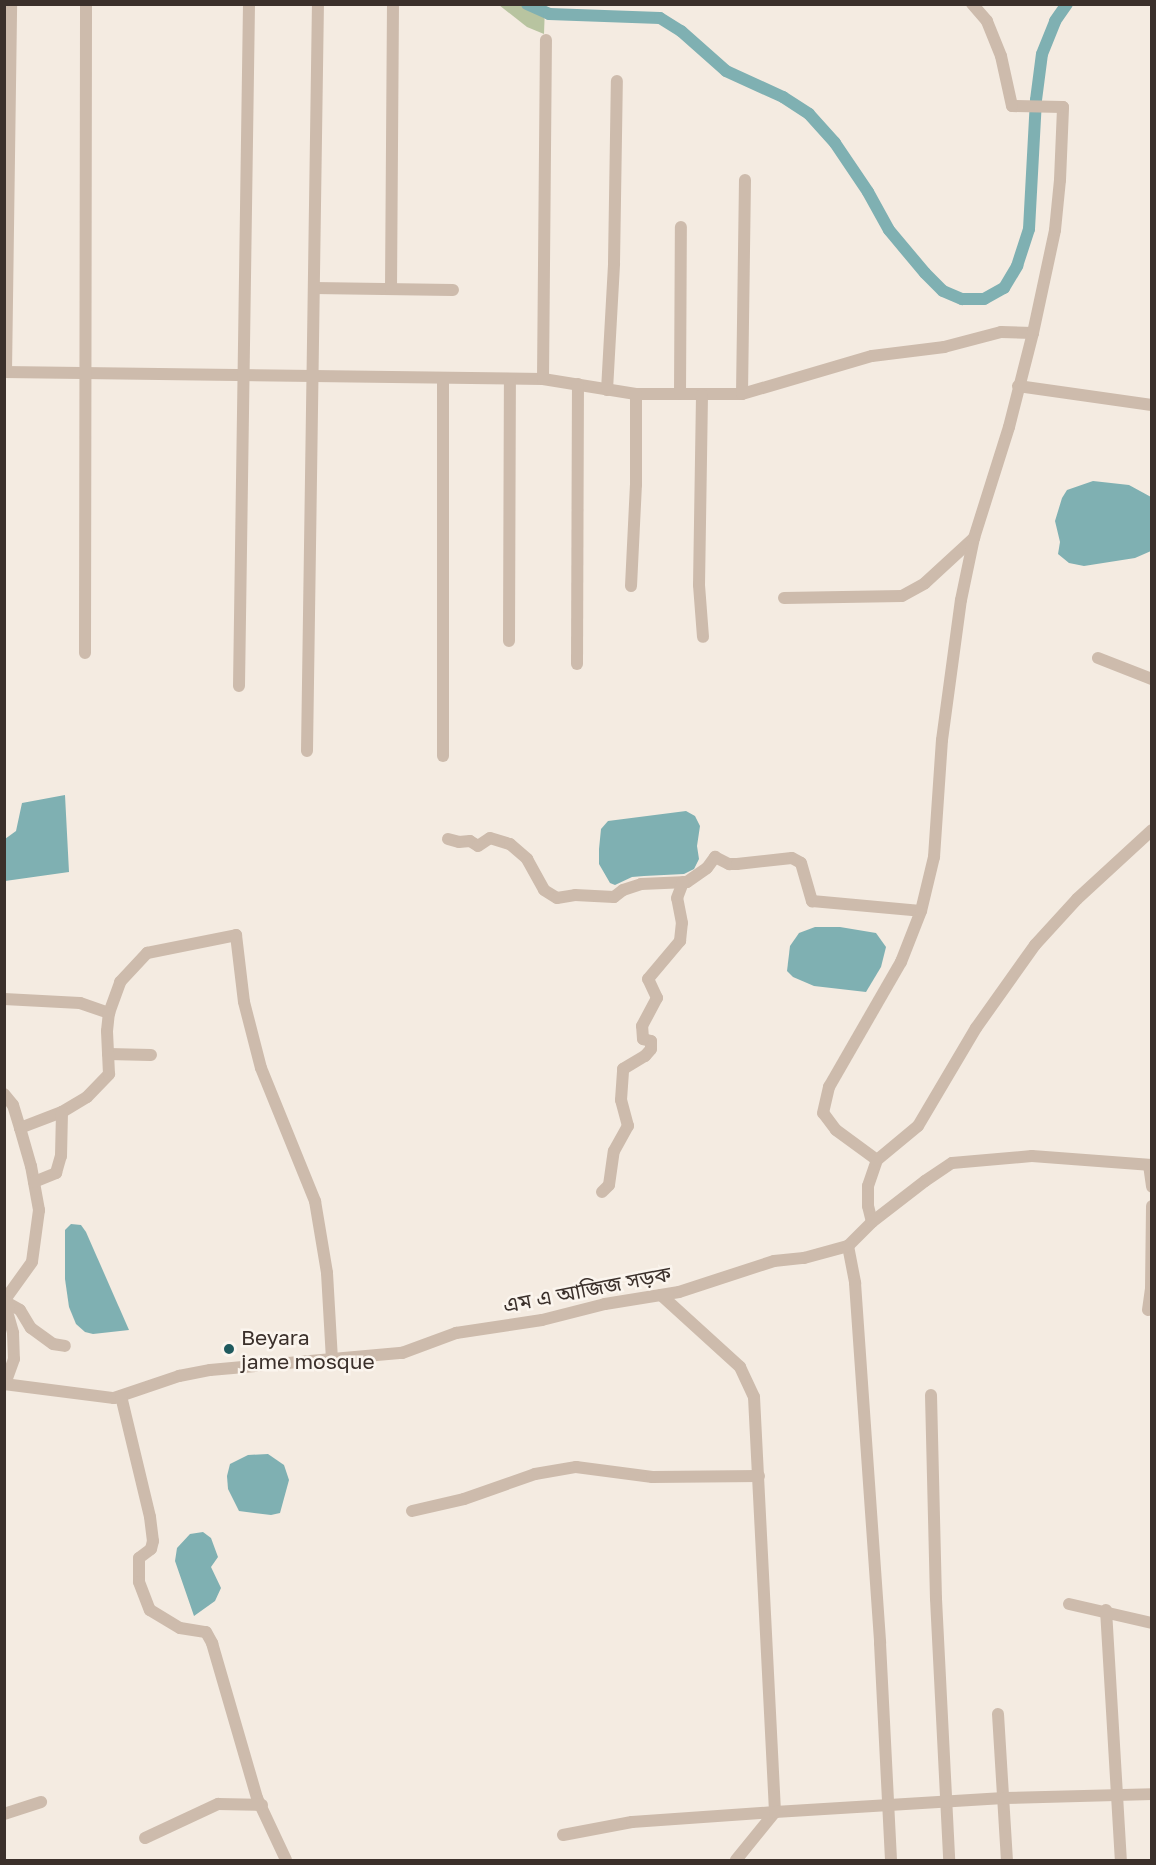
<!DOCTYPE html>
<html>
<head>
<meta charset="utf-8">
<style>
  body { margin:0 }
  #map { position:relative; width:1156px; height:1865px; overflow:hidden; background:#f4ebe1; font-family:"Golos Text","Noto Sans Bengali",sans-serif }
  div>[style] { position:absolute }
  .green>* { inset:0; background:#b8c4a0 }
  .water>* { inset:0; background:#7fb0b2 }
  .canal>* { height:12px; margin:-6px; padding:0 6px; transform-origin:6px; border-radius:6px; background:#7fb0b2 }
  .minor>* { height:12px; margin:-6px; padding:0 6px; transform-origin:6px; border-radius:6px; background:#cdbbac }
  .dots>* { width:16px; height:16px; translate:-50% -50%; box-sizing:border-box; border:3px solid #fbf5ee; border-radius:50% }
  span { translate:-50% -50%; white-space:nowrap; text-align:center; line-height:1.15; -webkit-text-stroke:5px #fbf5ee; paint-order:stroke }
  .street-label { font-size:21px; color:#3b302b }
  .poi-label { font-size:21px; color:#3b302b }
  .left { translate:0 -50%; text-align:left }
  .frame { position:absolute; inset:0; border:6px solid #3b302b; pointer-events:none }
</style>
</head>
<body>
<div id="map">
  <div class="green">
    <div style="clip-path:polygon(499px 5px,545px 5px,544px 34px,527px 27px)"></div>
  </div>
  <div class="water">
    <div style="clip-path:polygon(1093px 481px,1129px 485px,1151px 497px,1151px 551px,1135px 558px,1084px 566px,1069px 563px,1058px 554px,1060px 542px,1055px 521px,1062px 498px,1067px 490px)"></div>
    <div style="clip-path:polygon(65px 795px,69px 872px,5px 881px,5px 839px,16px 831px,22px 803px)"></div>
    <div style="clip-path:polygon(686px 811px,695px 816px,700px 826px,697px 846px,699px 859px,694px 869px,684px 874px,644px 876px,632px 877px,615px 885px,610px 883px,599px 864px,599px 849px,601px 829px,608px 821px)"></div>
    <div style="clip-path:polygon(815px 927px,840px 927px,876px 933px,886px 947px,881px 967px,866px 992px,814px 986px,793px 977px,787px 971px,790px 946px,799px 933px)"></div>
    <div style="clip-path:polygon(71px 1224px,81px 1225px,86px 1232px,129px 1330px,93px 1334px,85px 1332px,76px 1324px,69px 1307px,65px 1279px,65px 1230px)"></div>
    <div style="clip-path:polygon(268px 1454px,284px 1465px,289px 1480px,280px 1513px,271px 1515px,239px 1511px,228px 1489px,227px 1476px,230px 1464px,248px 1455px)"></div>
    <div style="clip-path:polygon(203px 1532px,211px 1538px,218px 1557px,211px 1567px,221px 1588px,215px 1601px,194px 1616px,175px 1561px,177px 1548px,190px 1534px)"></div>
  </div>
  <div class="canal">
    <div style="left:527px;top:4px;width:24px;rotate:24deg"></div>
    <div style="left:549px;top:14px;width:111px;rotate:2.1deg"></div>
    <div style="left:660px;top:18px;width:25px;rotate:32deg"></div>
    <div style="left:681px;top:31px;width:60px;rotate:41.6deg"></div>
    <div style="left:726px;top:71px;width:63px;rotate:24.5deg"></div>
    <div style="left:783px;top:97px;width:31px;rotate:33deg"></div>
    <div style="left:809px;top:114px;width:39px;rotate:48deg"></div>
    <div style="left:835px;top:143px;width:59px;rotate:56deg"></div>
    <div style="left:868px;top:192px;width:43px;rotate:61.1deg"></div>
    <div style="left:889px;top:230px;width:56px;rotate:50.1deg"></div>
    <div style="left:925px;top:273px;width:25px;rotate:45deg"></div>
    <div style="left:943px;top:291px;width:21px;rotate:23deg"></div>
    <div style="left:962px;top:299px;width:22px"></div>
    <div style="left:984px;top:299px;width:23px;rotate:-29deg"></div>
    <div style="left:1004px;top:288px;width:26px;rotate:-59deg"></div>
    <div style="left:1017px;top:266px;width:39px;rotate:-72deg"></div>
    <div style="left:1029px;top:229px;width:129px;rotate:-86.9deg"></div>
    <div style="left:1036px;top:100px;width:46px;rotate:-82.6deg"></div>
    <div style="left:1042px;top:54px;width:35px;rotate:-68deg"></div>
    <div style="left:1055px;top:21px;width:21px;rotate:-55deg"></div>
  </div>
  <div class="minor">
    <div style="left:314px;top:288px;width:139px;rotate:0.8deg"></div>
    <div style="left:391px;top:289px;width:285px;rotate:-89.6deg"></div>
    <div style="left:4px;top:372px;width:539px;rotate:0.74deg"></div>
    <div style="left:543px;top:379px;width:94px;rotate:9.2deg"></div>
    <div style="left:636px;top:394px;width:106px"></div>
    <div style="left:742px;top:394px;width:135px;rotate:-16.3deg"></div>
    <div style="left:872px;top:356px;width:73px;rotate:-7.1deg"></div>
    <div style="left:944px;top:347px;width:59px;rotate:-14.7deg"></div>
    <div style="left:1001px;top:332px;width:32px;rotate:2deg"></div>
    <div style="left:6px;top:372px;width:368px;rotate:-89.2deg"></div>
    <div style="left:443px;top:378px;width:378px;rotate:90deg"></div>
    <div style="left:543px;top:379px;width:339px;rotate:-89.5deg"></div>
    <div style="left:1018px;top:386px;width:135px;rotate:8.1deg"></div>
    <div style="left:607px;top:390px;width:127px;rotate:-86.8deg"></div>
    <div style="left:614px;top:263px;width:182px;rotate:-89.1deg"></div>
    <div style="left:680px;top:394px;width:167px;rotate:-89.7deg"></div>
    <div style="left:742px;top:394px;width:214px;rotate:-89.2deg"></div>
    <div style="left:702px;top:395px;width:190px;rotate:90.9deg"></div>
    <div style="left:699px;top:585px;width:52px;rotate:85.6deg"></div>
    <div style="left:631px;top:586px;width:101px;rotate:-87.2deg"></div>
    <div style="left:636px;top:485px;width:91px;rotate:-90deg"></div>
    <div style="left:784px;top:598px;width:118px;rotate:-1deg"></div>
    <div style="left:902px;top:596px;width:26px;rotate:-29deg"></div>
    <div style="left:925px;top:583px;width:67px;rotate:-42.6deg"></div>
    <div style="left:509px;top:641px;width:262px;rotate:-89.8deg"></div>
    <div style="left:85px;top:653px;width:649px;rotate:-89.91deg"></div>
    <div style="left:1098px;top:658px;width:58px;rotate:21.3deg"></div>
    <div style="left:577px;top:664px;width:280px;rotate:-89.8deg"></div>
    <div style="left:239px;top:686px;width:682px;rotate:-89.16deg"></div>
    <div style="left:307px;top:751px;width:747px;rotate:-89.16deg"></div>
    <div style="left:448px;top:839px;width:11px;rotate:15deg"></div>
    <div style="left:459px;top:842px;width:11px;rotate:-5deg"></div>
    <div style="left:470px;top:841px;width:9px;rotate:32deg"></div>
    <div style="left:478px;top:846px;width:14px;rotate:-34deg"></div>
    <div style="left:490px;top:838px;width:21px;rotate:17deg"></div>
    <div style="left:510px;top:844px;width:23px;rotate:41deg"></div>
    <div style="left:527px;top:859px;width:35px;rotate:61deg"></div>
    <div style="left:544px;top:890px;width:15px;rotate:32deg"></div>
    <div style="left:557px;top:898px;width:18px;rotate:-9deg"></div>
    <div style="left:575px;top:895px;width:39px;rotate:3deg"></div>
    <div style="left:614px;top:897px;width:11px;rotate:-38deg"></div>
    <div style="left:623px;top:890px;width:19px;rotate:-18deg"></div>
    <div style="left:641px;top:884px;width:46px;rotate:-2.5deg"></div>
    <div style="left:687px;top:882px;width:24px;rotate:-35deg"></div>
    <div style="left:707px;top:868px;width:14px;rotate:-54deg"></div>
    <div style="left:715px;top:857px;width:16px;rotate:27deg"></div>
    <div style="left:729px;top:864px;width:8px"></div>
    <div style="left:737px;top:864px;width:55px;rotate:-6.2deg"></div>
    <div style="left:792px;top:858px;width:10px;rotate:29deg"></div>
    <div style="left:801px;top:863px;width:40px;rotate:74deg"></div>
    <div style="left:812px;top:901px;width:109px;rotate:5.2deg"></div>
    <div style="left:4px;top:999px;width:76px;rotate:3deg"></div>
    <div style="left:80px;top:1003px;width:31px;rotate:19deg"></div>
    <div style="left:109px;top:1013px;width:33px;rotate:-70deg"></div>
    <div style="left:120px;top:982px;width:40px;rotate:-47deg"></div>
    <div style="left:147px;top:953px;width:91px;rotate:-11.4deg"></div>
    <div style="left:236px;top:935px;width:67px;rotate:83.2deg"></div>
    <div style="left:244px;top:1002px;width:68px;rotate:75.6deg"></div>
    <div style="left:261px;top:1068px;width:144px;rotate:67.9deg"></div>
    <div style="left:315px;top:1201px;width:73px;rotate:80.5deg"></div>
    <div style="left:327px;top:1273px;width:87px;rotate:86.7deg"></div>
    <div style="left:108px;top:1054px;width:43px;rotate:1.3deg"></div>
    <div style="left:4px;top:1094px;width:14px;rotate:51deg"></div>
    <div style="left:13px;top:1105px;width:24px;rotate:73deg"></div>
    <div style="left:20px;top:1128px;width:40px;rotate:74deg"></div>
    <div style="left:31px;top:1166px;width:45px;rotate:79.7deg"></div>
    <div style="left:39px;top:1210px;width:52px;rotate:97.7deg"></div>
    <div style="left:32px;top:1262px;width:48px;rotate:125.7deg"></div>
    <div style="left:20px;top:1128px;width:45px;rotate:-20.9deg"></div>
    <div style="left:62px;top:1112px;width:29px;rotate:-31deg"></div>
    <div style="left:87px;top:1097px;width:32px;rotate:-46deg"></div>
    <div style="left:109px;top:1074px;width:43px;rotate:-92.7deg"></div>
    <div style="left:107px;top:1031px;width:18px;rotate:-84deg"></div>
    <div style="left:877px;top:1160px;width:51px;rotate:-143.8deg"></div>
    <div style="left:836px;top:1130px;width:21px;rotate:-127deg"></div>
    <div style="left:823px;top:1113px;width:27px;rotate:-77deg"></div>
    <div style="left:829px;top:1087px;width:144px;rotate:-60.1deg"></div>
    <div style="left:901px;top:962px;width:55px;rotate:-68.6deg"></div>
    <div style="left:921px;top:911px;width:56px;rotate:-76.5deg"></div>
    <div style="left:934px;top:857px;width:117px;rotate:-86.1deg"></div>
    <div style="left:942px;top:740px;width:141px;rotate:-82.3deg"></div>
    <div style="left:961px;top:600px;width:63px;rotate:-78.2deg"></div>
    <div style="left:974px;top:538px;width:116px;rotate:-72.5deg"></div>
    <div style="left:1009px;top:427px;width:97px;rotate:-75.7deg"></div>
    <div style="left:1033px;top:333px;width:105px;rotate:-77.9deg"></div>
    <div style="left:1055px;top:230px;width:50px;rotate:-84.3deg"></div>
    <div style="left:1060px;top:180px;width:73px;rotate:-87.6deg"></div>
    <div style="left:1063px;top:107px;width:51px;rotate:-178.9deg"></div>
    <div style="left:1012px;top:106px;width:51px;rotate:-102.4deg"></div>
    <div style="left:1001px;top:56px;width:38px;rotate:-112deg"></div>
    <div style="left:987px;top:21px;width:23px;rotate:-131deg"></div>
    <div style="left:1149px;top:1165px;width:22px;rotate:82deg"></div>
    <div style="left:34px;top:1182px;width:24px;rotate:-22deg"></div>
    <div style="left:56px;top:1173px;width:18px;rotate:-74deg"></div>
    <div style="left:61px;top:1156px;width:44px;rotate:-88.7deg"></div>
    <div style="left:602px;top:1192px;width:10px;rotate:-45deg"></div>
    <div style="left:609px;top:1185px;width:34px;rotate:-82deg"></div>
    <div style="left:614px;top:1151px;width:29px;rotate:-61deg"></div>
    <div style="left:628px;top:1126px;width:27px;rotate:-105deg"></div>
    <div style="left:621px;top:1100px;width:31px;rotate:-86deg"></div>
    <div style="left:623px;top:1069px;width:26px;rotate:-31deg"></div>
    <div style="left:645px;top:1056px;width:9px;rotate:-49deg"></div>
    <div style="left:651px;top:1049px;width:8px;rotate:-90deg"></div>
    <div style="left:651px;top:1041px;width:8px;rotate:-166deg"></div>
    <div style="left:643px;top:1039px;width:13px;rotate:-94deg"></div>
    <div style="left:642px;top:1026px;width:32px;rotate:-62deg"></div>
    <div style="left:657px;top:998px;width:21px;rotate:-115deg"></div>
    <div style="left:648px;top:979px;width:50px;rotate:-49.9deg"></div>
    <div style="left:680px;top:941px;width:18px;rotate:-84deg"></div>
    <div style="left:682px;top:923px;width:25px;rotate:-101deg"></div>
    <div style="left:677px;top:898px;width:17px;rotate:-69deg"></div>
    <div style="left:872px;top:1222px;width:16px;rotate:-104deg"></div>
    <div style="left:868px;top:1206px;width:20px;rotate:-90deg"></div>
    <div style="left:868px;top:1186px;width:28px;rotate:-71deg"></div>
    <div style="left:877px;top:1160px;width:53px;rotate:-39.7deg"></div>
    <div style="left:918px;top:1126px;width:114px;rotate:-59.4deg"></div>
    <div style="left:976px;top:1028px;width:102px;rotate:-54.6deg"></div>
    <div style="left:1035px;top:945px;width:62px;rotate:-47.6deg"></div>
    <div style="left:1077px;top:899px;width:102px;rotate:-42.6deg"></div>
    <div style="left:848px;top:1246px;width:38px;rotate:79deg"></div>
    <div style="left:855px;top:1283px;width:361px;rotate:86deg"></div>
    <div style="left:880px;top:1643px;width:217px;rotate:87.1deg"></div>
    <div style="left:661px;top:1295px;width:107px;rotate:42.3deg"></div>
    <div style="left:740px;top:1367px;width:33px;rotate:65deg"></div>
    <div style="left:754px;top:1397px;width:416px;rotate:87.1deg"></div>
    <div style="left:775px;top:1812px;width:62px;rotate:129.1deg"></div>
    <div style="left:4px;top:1301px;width:33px;rotate:74deg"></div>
    <div style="left:13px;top:1333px;width:26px;rotate:88deg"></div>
    <div style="left:14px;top:1359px;width:27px;rotate:110deg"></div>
    <div style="left:4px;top:1301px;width:18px;rotate:29deg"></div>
    <div style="left:20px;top:1310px;width:21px;rotate:59deg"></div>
    <div style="left:31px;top:1328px;width:27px;rotate:36deg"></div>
    <div style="left:53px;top:1344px;width:12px;rotate:9deg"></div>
    <div style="left:1148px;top:1310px;width:21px;rotate:-82deg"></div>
    <div style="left:1151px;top:1289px;width:83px;rotate:-89.3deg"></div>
    <div style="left:4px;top:1384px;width:111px;rotate:7.3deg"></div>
    <div style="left:114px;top:1398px;width:69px;rotate:-18.7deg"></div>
    <div style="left:179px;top:1376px;width:32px;rotate:-11deg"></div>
    <div style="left:210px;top:1370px;width:193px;rotate:-5.1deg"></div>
    <div style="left:402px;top:1353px;width:58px;rotate:-20.3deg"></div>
    <div style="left:456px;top:1333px;width:87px;rotate:-8.6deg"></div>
    <div style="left:542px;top:1320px;width:65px;rotate:-14.3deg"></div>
    <div style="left:605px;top:1304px;width:75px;rotate:-9.2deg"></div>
    <div style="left:679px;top:1292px;width:100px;rotate:-18.1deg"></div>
    <div style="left:774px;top:1261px;width:30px;rotate:-6deg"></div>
    <div style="left:804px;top:1258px;width:46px;rotate:-15.3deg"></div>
    <div style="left:848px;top:1246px;width:34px;rotate:-45deg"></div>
    <div style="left:872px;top:1222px;width:67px;rotate:-37.7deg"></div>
    <div style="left:925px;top:1181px;width:32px;rotate:-34deg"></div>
    <div style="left:952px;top:1163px;width:80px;rotate:-5deg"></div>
    <div style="left:1032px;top:1156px;width:120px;rotate:4.3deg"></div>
    <div style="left:931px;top:1395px;width:204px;rotate:88.6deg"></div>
    <div style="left:936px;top:1599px;width:261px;rotate:87.1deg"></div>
    <div style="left:121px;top:1396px;width:124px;rotate:76.5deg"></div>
    <div style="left:150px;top:1517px;width:24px;rotate:83deg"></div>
    <div style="left:153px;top:1541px;width:8px;rotate:104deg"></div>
    <div style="left:151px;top:1549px;width:15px;rotate:143deg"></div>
    <div style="left:139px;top:1558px;width:24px;rotate:90deg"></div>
    <div style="left:139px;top:1582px;width:30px;rotate:69deg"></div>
    <div style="left:150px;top:1610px;width:35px;rotate:31deg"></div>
    <div style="left:180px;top:1628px;width:26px;rotate:9deg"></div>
    <div style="left:206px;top:1632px;width:13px;rotate:61deg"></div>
    <div style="left:212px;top:1643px;width:161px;rotate:73.8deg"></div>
    <div style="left:257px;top:1798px;width:68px;rotate:64.9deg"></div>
    <div style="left:412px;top:1511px;width:53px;rotate:-13deg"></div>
    <div style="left:464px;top:1499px;width:75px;rotate:-19.4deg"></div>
    <div style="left:535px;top:1474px;width:42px;rotate:-9.7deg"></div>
    <div style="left:576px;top:1467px;width:77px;rotate:7.5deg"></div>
    <div style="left:652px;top:1477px;width:107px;rotate:-0.5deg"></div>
    <div style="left:1069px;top:1604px;width:85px;rotate:12.9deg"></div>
    <div style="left:1106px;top:1610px;width:250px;rotate:86.6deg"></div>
    <div style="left:998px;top:1714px;width:146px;rotate:86.5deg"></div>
    <div style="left:4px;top:1814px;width:39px;rotate:-18deg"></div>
    <div style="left:563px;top:1835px;width:70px;rotate:-10.7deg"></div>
    <div style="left:632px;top:1822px;width:143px;rotate:-4deg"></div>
    <div style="left:775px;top:1812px;width:229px;rotate:-3.5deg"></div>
    <div style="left:1004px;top:1798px;width:148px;rotate:-1.5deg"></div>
    <div style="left:145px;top:1838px;width:81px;rotate:-25deg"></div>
    <div style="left:218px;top:1804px;width:44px;rotate:1.3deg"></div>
  </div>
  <div class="dots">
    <div style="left:229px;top:1349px;background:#1f5a5e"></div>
  </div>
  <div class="street-label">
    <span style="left:587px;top:1289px;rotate:-11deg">এম এ আজিজ সড়ক</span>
  </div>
  <div class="poi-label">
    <span class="left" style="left:241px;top:1349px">Beyara<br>jame mosque</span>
  </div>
  <div class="frame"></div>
</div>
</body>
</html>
